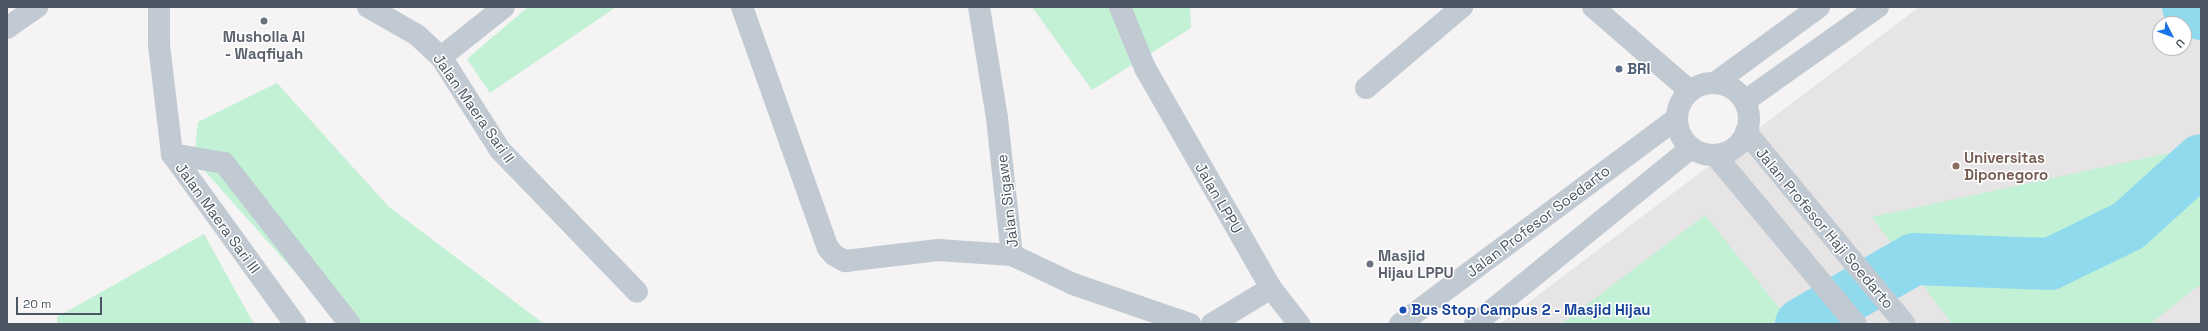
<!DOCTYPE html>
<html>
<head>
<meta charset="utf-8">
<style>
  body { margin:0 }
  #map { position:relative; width:2208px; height:331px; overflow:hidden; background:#f5f3f3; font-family:"Space Grotesk",sans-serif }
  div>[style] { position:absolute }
  .education>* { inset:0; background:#e6e4e5 }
  .green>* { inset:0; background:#c3f1d5 }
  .river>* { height:52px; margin:-26px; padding:0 26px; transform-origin:26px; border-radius:26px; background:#90daee }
  .minor>* { height:22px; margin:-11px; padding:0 11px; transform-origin:11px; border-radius:11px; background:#c1cad2 }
  .minor>.ring { margin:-11px; padding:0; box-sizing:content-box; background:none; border:22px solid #c1cad2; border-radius:50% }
  .dots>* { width:11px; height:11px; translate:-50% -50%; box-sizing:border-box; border:2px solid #fff; border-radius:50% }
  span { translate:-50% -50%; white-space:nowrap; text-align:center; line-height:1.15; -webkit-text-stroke:3px #fff; paint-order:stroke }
  .worship-label { font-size:15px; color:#5b616d; font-weight:700 }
  .left { translate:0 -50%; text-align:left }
  .service-label { font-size:15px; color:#4e5e75; font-weight:700 }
  .street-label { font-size:15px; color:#4a5661 }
  .education-label { font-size:15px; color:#785e54; font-weight:700 }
  .transit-label { font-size:15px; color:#164399; font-weight:700 }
  .frame { position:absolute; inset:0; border:8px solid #4a5661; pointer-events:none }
  .north { position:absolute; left:2152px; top:16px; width:40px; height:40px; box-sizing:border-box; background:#fff; border:1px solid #b7bbc0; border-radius:50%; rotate:132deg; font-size:11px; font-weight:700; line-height:16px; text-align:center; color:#4a5661 }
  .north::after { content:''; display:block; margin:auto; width:14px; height:18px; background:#1a73e8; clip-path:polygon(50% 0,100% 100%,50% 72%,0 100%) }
  .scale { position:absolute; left:16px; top:297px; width:86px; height:18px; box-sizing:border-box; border:2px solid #4a5661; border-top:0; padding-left:5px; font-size:12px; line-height:14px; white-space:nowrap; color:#4a5661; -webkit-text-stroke:3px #fff; paint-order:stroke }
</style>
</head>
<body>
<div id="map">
  <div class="education">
    <div style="clip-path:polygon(evenodd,1919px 7px,2201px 7px,2201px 324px,1500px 324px,1919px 7px,2160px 24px,2184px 24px,2184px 48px,2160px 48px,2160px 24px)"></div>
  </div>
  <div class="green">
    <div style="clip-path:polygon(528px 7px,616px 7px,490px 93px,467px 59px)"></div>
    <div style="clip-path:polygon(1032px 7px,1190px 7px,1191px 28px,1092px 90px)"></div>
    <div style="clip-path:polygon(277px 83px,388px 206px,544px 324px,341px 324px,194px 159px,198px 122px)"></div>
    <div style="clip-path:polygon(2201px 146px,2201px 284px,2150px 324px,1952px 324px,1872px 217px)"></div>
    <div style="clip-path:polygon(1705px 215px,1792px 324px,1561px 324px)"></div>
    <div style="clip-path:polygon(204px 234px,254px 324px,57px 324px,57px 317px)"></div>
  </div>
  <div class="river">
    <div style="left:2188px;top:7px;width:15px;rotate:28deg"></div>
    <div style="left:1801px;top:324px;width:130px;rotate:-29.9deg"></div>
    <div style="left:1914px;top:259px;width:136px;rotate:2.1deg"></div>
    <div style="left:2050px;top:264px;width:87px;rotate:-26deg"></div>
    <div style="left:2128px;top:226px;width:98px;rotate:-42.1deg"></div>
  </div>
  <div class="minor">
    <div style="left:159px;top:7px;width:38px;rotate:90deg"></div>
    <div style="left:159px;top:45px;width:110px;rotate:83.2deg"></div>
    <div style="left:172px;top:154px;width:210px;rotate:54.1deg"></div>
    <div style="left:368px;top:7px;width:56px;rotate:29.7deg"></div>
    <div style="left:417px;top:35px;width:33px;rotate:43deg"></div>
    <div style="left:441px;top:57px;width:110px;rotate:57.6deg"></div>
    <div style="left:500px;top:150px;width:197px;rotate:46deg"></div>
    <div style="left:742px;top:7px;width:256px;rotate:70.4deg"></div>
    <div style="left:828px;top:248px;width:9px;rotate:49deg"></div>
    <div style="left:834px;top:255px;width:13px;rotate:29deg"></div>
    <div style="left:845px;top:261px;width:94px;rotate:-6.7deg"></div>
    <div style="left:938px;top:250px;width:74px;rotate:3.9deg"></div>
    <div style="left:979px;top:7px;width:112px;rotate:80.8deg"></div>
    <div style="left:997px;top:118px;width:138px;rotate:83.8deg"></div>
    <div style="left:1012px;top:255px;width:68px;rotate:25.4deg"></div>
    <div style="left:1073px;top:284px;width:124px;rotate:18.9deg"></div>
    <div style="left:1120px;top:7px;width:66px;rotate:67.7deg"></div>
    <div style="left:1145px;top:68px;width:254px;rotate:60.2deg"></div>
    <div style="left:1271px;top:288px;width:46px;rotate:52.1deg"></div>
    <div style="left:1593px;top:7px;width:128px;rotate:40.9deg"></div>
    <div style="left:7px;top:28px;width:37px;rotate:-35deg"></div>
    <div style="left:441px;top:57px;width:80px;rotate:-38.4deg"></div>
    <div style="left:1715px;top:83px;width:129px;rotate:-36.2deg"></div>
    <div class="ring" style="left:1677px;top:83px;width:50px;height:50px"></div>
    <div style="left:1366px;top:88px;width:126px;rotate:-40.2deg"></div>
    <div style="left:1745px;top:101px;width:163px;rotate:-35.3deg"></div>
    <div style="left:1746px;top:132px;width:249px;rotate:50.4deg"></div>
    <div style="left:172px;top:154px;width:53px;rotate:9.8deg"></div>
    <div style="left:224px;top:163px;width:204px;rotate:52deg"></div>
    <div style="left:1715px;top:155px;width:220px;rotate:50.2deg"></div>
    <div style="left:1212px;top:324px;width:69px;rotate:-31.4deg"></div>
    <div style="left:1400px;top:324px;width:344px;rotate:-36.6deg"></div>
    <div style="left:1475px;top:324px;width:279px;rotate:-39.2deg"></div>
  </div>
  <div class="dots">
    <div style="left:264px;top:21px;background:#6b7280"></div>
    <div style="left:1619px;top:69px;background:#5c6f8a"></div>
    <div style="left:1956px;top:166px;background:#8d6e63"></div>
    <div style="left:1370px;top:264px;background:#6b7280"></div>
    <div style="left:1403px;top:310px;background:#1a4fb4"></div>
  </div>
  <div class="worship-label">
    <span style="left:264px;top:45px">Musholla Al<br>- Waqfiyah</span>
    <span class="left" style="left:1378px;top:264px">Masjid<br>Hijau LPPU</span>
  </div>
  <div class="service-label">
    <span class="left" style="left:1627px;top:69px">BRI</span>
  </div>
  <div class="street-label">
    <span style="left:474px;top:108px;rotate:55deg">Jalan Maera Sari II</span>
    <span style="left:1219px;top:198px;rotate:60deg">Jalan LPPU</span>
    <span style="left:1007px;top:201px;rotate:-97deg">Jalan Sigawe</span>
    <span style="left:218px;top:218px;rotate:54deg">Jalan Maera Sari III</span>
    <span style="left:1538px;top:221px;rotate:-37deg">Jalan Profesor Soedarto</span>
    <span style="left:1825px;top:228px;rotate:50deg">Jalan Profesor Haji Soedarto</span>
  </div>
  <div class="education-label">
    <span class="left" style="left:1964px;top:166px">Universitas<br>Diponegoro</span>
  </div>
  <div class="transit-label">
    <span class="left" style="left:1411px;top:310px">Bus Stop Campus 2 - Masjid Hijau</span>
  </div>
  <div class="frame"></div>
  <div class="north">U</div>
  <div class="scale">20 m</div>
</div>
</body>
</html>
